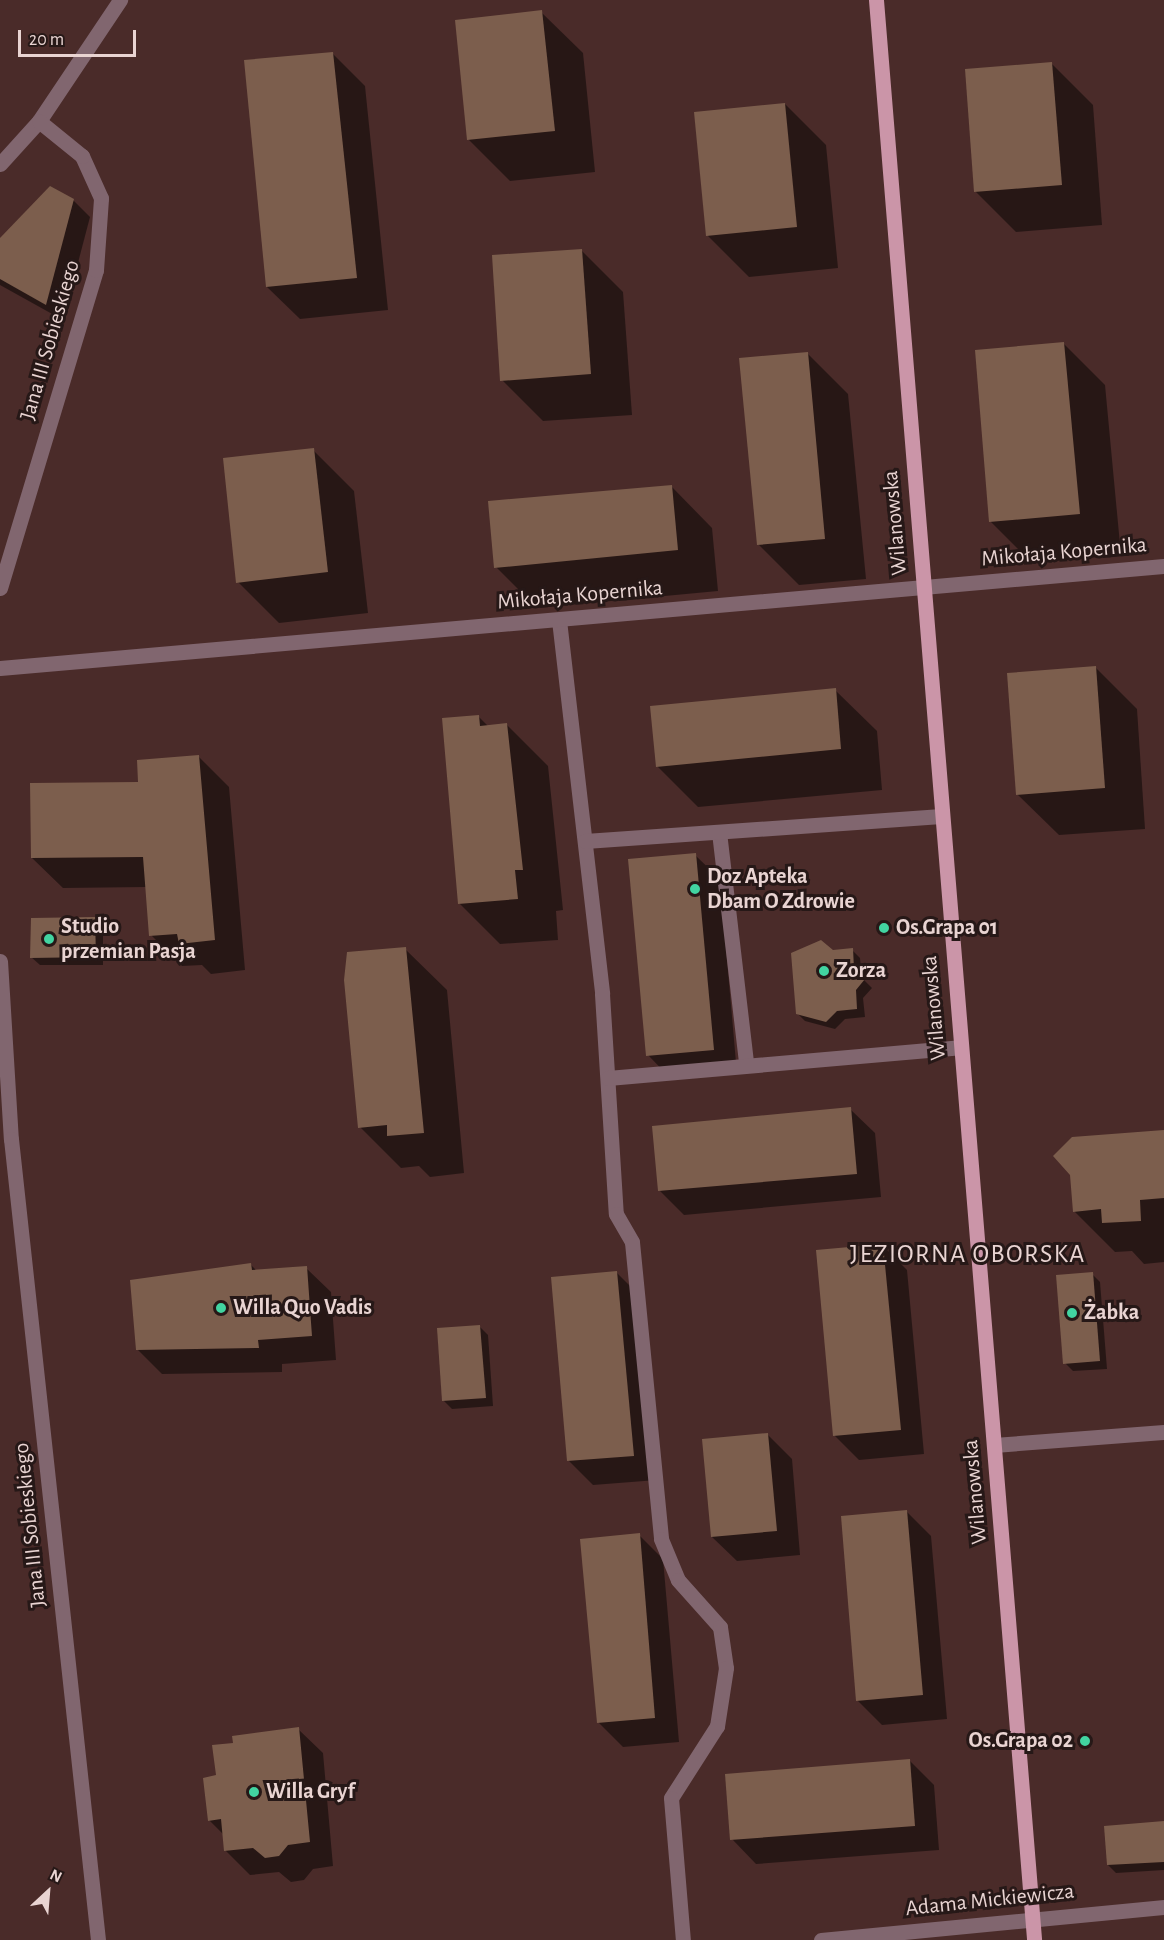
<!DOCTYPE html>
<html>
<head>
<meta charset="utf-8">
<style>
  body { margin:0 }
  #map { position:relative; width:1164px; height:1940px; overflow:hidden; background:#4a2b29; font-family:"Alegreya Sans",sans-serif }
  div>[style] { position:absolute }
  .shadow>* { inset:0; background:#0007 }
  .building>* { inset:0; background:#7c5e4d }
  .minor>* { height:15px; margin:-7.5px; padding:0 7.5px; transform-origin:7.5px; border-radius:7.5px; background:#81666f }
  .major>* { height:15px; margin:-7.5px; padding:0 7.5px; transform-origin:7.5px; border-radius:7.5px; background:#cb95a8 }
  .dots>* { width:16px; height:16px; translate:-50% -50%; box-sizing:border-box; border:3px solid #261817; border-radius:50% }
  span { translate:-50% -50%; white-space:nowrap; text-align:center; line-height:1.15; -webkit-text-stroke:6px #261817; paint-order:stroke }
  .street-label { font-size:22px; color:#e9d4d2 }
  .poi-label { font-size:22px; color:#e9d4d2; font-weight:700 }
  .left { translate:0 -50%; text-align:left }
  .right { translate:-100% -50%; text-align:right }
  .quarter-label { font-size:26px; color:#e9d4d2; letter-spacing:1.5px }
  .north { position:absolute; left:18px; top:1862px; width:60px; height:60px; -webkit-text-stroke:4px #261817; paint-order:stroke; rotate:26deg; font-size:16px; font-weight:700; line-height:24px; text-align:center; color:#e9d4d2 }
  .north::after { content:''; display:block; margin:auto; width:21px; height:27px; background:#e9d4d2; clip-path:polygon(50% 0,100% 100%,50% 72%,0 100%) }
  .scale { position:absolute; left:18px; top:30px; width:118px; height:27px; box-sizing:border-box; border:3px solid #e9d4d2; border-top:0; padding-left:8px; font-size:18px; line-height:21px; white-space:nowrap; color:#e9d4d2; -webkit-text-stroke:4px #261817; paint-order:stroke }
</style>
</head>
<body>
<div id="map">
  <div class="shadow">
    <div style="clip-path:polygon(541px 12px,583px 53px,595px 172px,510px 181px,469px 140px)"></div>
    <div style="clip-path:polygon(332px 53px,365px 86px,388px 310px,300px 319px,267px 287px)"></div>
    <div style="clip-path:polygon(1052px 64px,1093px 105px,1102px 225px,1016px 232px,975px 191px)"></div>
    <div style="clip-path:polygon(785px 104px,826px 145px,838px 268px,749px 277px,708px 236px)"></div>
    <div style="clip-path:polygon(73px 200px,90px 217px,63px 320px,0 285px,0 240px)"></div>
    <div style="clip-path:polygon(582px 251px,623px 292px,632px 415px,543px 421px,502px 380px)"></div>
    <div style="clip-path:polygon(1063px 343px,1105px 385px,1121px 555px,1032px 563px,991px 522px)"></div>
    <div style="clip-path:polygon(807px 353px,848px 394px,866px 579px,799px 585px,758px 544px)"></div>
    <div style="clip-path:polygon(313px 450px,354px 491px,368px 613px,279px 623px,238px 582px)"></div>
    <div style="clip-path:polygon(671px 486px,712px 528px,718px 591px,537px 608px,496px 567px)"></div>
    <div style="clip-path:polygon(1096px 668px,1137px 709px,1145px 829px,1059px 835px,1017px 794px)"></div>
    <div style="clip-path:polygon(835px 690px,877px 731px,882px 790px,698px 807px,657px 766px)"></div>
    <div style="clip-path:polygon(478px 716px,489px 727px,507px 725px,548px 766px,563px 910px,556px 911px,558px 940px,500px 944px,459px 903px)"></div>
    <div style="clip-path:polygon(199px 757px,229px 787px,245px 970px,211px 974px,202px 965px,182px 966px,151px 935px,147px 887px,63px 888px,32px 858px,140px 783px)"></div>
    <div style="clip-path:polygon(695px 855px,720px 879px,737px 1074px,672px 1080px,648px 1055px)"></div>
    <div style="clip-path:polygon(94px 919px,103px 927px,103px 965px,40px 965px,31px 957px)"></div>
    <div style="clip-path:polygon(405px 949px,447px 990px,464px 1173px,430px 1177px,419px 1166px,401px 1168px,360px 1127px)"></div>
    <div style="clip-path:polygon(852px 950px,860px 958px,862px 978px,872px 988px,863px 998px,865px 1017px,845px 1019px,835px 1029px,805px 1021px,797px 1013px,832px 951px)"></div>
    <div style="clip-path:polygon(850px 1109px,875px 1133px,881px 1197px,684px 1215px,660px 1191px)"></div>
    <div style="clip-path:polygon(1164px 1132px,1164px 1262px,1144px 1264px,1132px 1251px,1115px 1252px,1074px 1211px)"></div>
    <div style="clip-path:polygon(882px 1245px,907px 1270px,924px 1454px,859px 1460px,835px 1436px)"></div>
    <div style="clip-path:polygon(251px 1265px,257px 1271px,306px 1268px,331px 1292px,336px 1360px,282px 1364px,282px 1372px,162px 1374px,137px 1349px)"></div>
    <div style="clip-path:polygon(617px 1273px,641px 1297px,657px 1480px,593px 1485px,569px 1461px)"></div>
    <div style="clip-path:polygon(1092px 1274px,1100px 1282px,1107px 1369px,1073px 1371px,1065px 1363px)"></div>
    <div style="clip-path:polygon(480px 1327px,488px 1335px,493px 1406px,452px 1409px,444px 1401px)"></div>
    <div style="clip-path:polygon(768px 1435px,792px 1459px,800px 1555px,737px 1561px,712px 1537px)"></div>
    <div style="clip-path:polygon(906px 1511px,931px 1536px,947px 1719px,882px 1725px,858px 1701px)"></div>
    <div style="clip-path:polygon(639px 1535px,663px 1559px,679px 1742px,623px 1747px,599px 1723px)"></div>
    <div style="clip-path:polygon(298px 1729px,323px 1753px,333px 1866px,313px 1869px,304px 1880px,291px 1882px,279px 1872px,250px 1875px,226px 1851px,224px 1835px,209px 1820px,217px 1777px)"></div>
    <div style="clip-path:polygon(910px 1761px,934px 1785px,939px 1850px,756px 1864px,732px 1839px)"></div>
    <div style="clip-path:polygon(1164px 1823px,1164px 1870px,1116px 1873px,1108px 1865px)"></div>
  </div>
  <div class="building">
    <div style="clip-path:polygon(542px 10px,555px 131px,467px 140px,455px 20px)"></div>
    <div style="clip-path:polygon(333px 52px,357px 278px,266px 287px,244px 60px)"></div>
    <div style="clip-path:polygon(1052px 62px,1062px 185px,974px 192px,965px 69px)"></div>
    <div style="clip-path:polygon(785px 103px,797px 227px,706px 236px,694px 112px)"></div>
    <div style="clip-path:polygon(50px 186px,74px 199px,46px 305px,0 279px,0 238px)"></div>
    <div style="clip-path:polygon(582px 249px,591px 374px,500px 381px,492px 255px)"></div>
    <div style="clip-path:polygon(1064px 342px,1080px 514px,989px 522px,975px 350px)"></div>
    <div style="clip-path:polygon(808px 352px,825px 539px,757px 545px,739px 358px)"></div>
    <div style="clip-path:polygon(314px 448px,328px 572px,236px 583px,223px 458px)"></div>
    <div style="clip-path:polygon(672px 485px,678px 550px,494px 568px,488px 501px)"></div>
    <div style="clip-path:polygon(1096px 666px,1105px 788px,1016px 795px,1007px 673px)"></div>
    <div style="clip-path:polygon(836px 688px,841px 749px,656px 767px,650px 706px)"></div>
    <div style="clip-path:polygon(479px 715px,480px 726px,507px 723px,523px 870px,515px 870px,518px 899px,458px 904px,442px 718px)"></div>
    <div style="clip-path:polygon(199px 755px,215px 940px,179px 944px,177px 934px,149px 936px,143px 857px,31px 858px,30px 783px,138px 782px,137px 760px)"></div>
    <div style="clip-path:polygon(696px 853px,714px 1050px,646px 1056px,628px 859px)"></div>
    <div style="clip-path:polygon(95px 917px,96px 957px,30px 958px,31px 918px)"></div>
    <div style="clip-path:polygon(821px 940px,833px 950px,853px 948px,854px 969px,865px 979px,856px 990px,857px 1009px,837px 1011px,826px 1022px,796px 1014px,791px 953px)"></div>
    <div style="clip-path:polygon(406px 947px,424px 1133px,387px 1136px,387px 1125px,358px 1128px,344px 980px,347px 952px)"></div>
    <div style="clip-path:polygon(851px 1107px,857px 1174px,658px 1191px,652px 1126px)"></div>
    <div style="clip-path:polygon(1164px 1130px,1164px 1198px,1140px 1200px,1141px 1221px,1102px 1223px,1101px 1209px,1073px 1212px,1070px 1175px,1053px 1156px,1072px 1137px)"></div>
    <div style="clip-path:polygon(883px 1244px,901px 1430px,833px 1436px,816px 1250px)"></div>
    <div style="clip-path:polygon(251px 1263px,252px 1270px,307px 1266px,312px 1336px,258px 1340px,259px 1348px,136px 1350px,130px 1280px)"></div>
    <div style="clip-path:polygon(617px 1271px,634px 1456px,567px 1461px,551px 1277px)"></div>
    <div style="clip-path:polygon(1093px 1272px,1100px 1361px,1063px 1364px,1056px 1275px)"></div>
    <div style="clip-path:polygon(480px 1325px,486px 1398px,442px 1401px,437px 1328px)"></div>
    <div style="clip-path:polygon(768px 1433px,777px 1531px,711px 1537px,702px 1439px)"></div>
    <div style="clip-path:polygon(907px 1510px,923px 1695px,856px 1701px,841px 1516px)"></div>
    <div style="clip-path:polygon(640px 1533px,655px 1718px,597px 1723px,580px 1539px)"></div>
    <div style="clip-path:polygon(299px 1727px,310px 1842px,288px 1845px,279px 1856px,265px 1858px,253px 1848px,224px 1851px,221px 1819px,208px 1821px,203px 1778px,216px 1775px,212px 1745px,233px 1743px,232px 1736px)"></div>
    <div style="clip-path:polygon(910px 1759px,915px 1826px,730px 1840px,725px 1774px)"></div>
    <div style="clip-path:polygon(1164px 1821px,1164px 1862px,1107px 1865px,1104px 1826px)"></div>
  </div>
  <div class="minor">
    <div style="left:0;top:164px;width:58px;rotate:-47.8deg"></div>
    <div style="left:39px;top:121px;width:146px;rotate:-56.2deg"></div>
    <div style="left:0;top:588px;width:332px;rotate:-73.2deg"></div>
    <div style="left:96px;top:270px;width:72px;rotate:-86deg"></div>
    <div style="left:101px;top:198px;width:46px;rotate:-114.3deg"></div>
    <div style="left:82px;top:156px;width:55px;rotate:-140.9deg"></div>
    <div style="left:559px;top:620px;width:376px;rotate:83.4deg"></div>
    <div style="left:602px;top:994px;width:220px;rotate:86.4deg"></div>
    <div style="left:616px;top:1214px;width:32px;rotate:60deg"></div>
    <div style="left:632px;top:1242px;width:298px;rotate:84.4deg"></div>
    <div style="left:661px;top:1539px;width:44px;rotate:67.5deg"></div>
    <div style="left:678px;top:1580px;width:63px;rotate:48.2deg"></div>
    <div style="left:720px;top:1627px;width:41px;rotate:81.7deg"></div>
    <div style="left:726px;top:1668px;width:59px;rotate:98.8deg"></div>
    <div style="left:717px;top:1726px;width:85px;rotate:122.6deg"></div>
    <div style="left:671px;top:1798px;width:143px;rotate:85.2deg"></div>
    <div style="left:0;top:668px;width:1168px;rotate:-5.01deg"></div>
    <div style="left:719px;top:832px;width:233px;rotate:83.3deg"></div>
    <div style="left:585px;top:841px;width:357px;rotate:-4deg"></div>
    <div style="left:0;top:961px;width:178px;rotate:86.5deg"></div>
    <div style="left:11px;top:1139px;width:806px;rotate:83.8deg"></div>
    <div style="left:608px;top:1078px;width:353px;rotate:-5deg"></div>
    <div style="left:994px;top:1445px;width:170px;rotate:-4.4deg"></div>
    <div style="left:821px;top:1940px;width:345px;rotate:-5.5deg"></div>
  </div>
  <div class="major">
    <div style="left:876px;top:0;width:1946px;rotate:85.34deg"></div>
  </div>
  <div class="dots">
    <div style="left:695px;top:889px;background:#42d4a1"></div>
    <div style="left:884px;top:928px;background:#42d4a1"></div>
    <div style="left:49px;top:939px;background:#42d4a1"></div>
    <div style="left:824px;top:971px;background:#42d4a1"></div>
    <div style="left:221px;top:1308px;background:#42d4a1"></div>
    <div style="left:1072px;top:1313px;background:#42d4a1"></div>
    <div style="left:1085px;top:1741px;background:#42d4a1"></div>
    <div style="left:254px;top:1792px;background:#42d4a1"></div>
  </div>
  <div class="street-label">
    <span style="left:50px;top:340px;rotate:-74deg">Jana III Sobieskiego</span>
    <span style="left:895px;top:523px;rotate:-95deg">Wilanowska</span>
    <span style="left:1064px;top:552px;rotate:-5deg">Mikołaja Kopernika</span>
    <span style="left:580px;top:595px;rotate:-5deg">Mikołaja Kopernika</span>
    <span style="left:934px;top:1008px;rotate:-95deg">Wilanowska</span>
    <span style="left:975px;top:1492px;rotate:-95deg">Wilanowska</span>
    <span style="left:30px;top:1525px;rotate:-96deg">Jana III Sobieskiego</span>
    <span style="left:990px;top:1900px;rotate:-6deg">Adama Mickiewicza</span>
  </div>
  <div class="poi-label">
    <span class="left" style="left:707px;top:889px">Doz Apteka<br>Dbam O Zdrowie</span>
    <span class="left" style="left:61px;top:939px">Studio<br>przemian Pasja</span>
    <span class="left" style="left:896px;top:928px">Os.Grapa 01</span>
    <span class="left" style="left:836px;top:971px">Zorza</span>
    <span class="left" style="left:233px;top:1308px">Willa Quo Vadis</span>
    <span class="left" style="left:1084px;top:1313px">Żabka</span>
    <span class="right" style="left:1073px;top:1741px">Os.Grapa 02</span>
    <span class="left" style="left:266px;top:1792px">Willa Gryf</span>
  </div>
  <div class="quarter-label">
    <span style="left:968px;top:1255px">JEZIORNA OBORSKA</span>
  </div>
  <div class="north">N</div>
  <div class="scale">20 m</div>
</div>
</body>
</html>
